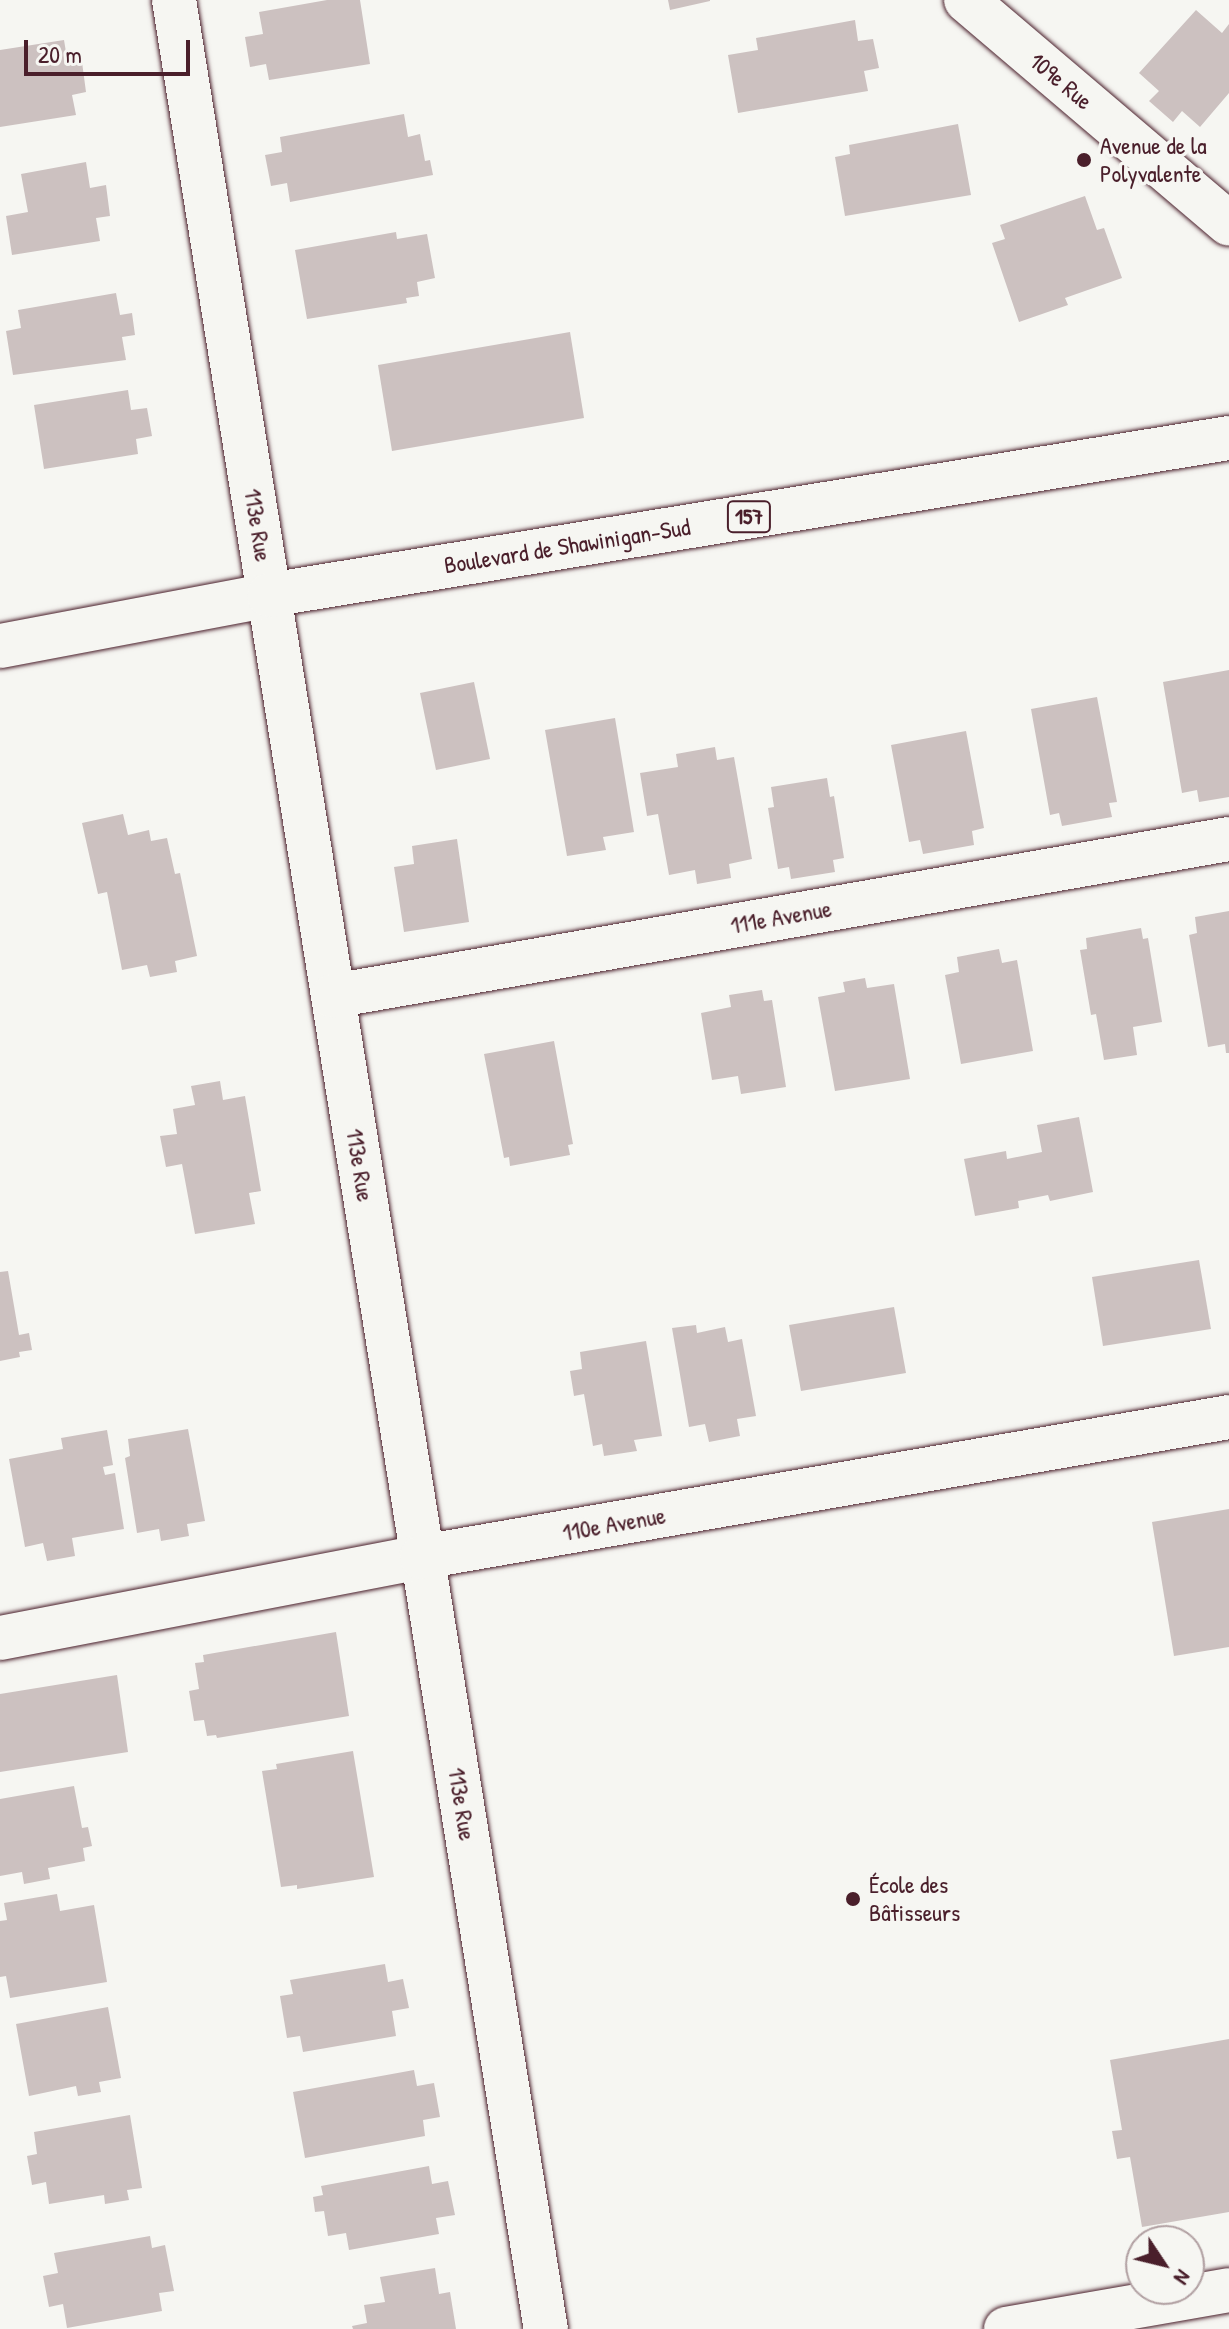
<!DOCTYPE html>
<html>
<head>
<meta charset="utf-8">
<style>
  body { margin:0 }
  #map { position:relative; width:1229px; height:2329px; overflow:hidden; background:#f6f6f2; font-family:"Patrick Hand",sans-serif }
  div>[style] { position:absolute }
  .building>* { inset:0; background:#ccc1c0 }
  .roads { filter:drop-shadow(0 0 2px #4a1f2b) drop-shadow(0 0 2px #4a1f2b) }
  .minor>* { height:44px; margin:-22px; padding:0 22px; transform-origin:22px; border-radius:22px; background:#f6f6f2 }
  .major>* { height:44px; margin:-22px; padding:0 22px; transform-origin:22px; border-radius:22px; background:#f6f6f2 }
  .dots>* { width:22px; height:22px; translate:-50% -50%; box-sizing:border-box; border:4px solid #f6f6f2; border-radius:50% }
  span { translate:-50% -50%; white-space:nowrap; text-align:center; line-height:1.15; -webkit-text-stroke:7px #f6f6f2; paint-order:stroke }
  .shield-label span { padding:2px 6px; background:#f6f6f2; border:2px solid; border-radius:6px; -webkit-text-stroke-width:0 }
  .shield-label { font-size:22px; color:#4a1f2b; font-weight:700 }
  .street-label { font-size:24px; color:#4a1f2b }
  .poi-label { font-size:24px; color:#4a1f2b }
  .left { translate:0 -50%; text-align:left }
  .north { position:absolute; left:1125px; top:2225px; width:80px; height:80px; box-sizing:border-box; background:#f6f6f2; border:2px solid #b1a0a2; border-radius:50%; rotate:125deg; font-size:22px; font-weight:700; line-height:32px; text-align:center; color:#4a1f2b }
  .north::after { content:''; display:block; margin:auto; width:28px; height:36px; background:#4a1f2b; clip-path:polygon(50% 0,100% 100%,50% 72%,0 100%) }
  .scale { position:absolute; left:24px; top:40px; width:166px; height:36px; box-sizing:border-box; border:4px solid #4a1f2b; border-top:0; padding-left:10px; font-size:24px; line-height:28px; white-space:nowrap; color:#4a1f2b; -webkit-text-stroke:6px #f6f6f2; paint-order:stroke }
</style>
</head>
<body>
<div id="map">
  <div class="building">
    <div style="clip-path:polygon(327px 0,360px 0,370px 64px,269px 80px,266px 64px,250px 67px,245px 37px,263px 34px,259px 12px)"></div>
    <div style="clip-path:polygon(668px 0,710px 0,710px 1px,670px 10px)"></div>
    <div style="clip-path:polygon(1196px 10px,1222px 33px,1229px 24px,1229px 93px,1200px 127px,1182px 111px,1173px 122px,1149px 101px,1159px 91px,1139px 73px)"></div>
    <div style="clip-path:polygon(855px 20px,858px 41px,873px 39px,879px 68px,864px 71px,868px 91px,738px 113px,728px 55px,758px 50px,756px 38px)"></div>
    <div style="clip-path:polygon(64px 40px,68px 64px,82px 62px,86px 92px,72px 95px,76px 115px,0 127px,0 50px)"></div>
    <div style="clip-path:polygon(404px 114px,408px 137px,420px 134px,425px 161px,430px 160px,433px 175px,290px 202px,287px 183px,271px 186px,265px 155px,282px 152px,280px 137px)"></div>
    <div style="clip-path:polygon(958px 124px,971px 195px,845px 216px,835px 157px,850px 154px,849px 145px)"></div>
    <div style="clip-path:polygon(86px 162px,90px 188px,106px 185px,110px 216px,96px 218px,100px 241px,12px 255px,6px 216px,28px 212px,21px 174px)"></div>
    <div style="clip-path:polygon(1085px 196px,1097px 230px,1104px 228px,1122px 278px,1065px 298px,1068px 305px,1019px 322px,992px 243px,1005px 239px,1000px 225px)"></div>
    <div style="clip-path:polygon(396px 232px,397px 239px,427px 234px,435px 278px,417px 282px,419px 296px,406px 298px,407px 303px,307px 319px,295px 250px)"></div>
    <div style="clip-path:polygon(116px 293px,120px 315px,132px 313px,135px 335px,122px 337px,126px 360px,13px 375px,6px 331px,21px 328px,18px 310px)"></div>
    <div style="clip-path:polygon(570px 332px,584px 418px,392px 451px,378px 365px)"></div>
    <div style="clip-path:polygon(128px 390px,131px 410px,147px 408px,152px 436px,136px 439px,138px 454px,44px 469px,34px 405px)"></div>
    <div style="clip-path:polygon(1229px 670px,1229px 797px,1199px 802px,1197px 790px,1182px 793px,1163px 682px)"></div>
    <div style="clip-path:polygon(474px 682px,490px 759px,436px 770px,420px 693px)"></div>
    <div style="clip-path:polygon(1097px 697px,1117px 802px,1109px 803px,1112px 817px,1062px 826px,1059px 813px,1050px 815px,1031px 709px)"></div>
    <div style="clip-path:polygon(615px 718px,634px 832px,603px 837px,606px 850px,567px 856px,545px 730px)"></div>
    <div style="clip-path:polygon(966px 731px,984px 828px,972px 831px,974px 845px,923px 854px,920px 840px,909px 842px,891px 745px)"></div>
    <div style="clip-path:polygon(715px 747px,717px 760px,734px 757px,752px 859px,729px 864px,731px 878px,697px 884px,695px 870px,669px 875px,658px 814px,647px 816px,640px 773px,678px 767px,676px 754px)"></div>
    <div style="clip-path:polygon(827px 778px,830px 797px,834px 796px,844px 858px,833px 860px,835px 872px,791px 879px,789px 867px,778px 869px,768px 808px,774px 807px,771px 787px)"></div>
    <div style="clip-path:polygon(123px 814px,128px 835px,149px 830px,151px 841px,167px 838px,175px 874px,180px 873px,197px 956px,175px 961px,177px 972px,150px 977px,147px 965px,122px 970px,107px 892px,98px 894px,82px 823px)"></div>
    <div style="clip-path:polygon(457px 839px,469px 922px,404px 932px,394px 867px,414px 864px,412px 846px)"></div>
    <div style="clip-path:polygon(1229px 911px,1229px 1053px,1226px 1053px,1225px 1044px,1208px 1047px,1189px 935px,1197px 933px,1195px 917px)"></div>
    <div style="clip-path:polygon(1141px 928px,1143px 939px,1148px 938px,1162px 1022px,1133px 1027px,1137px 1055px,1104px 1060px,1096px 1014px,1091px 1015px,1080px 950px,1087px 949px,1086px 938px)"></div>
    <div style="clip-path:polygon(999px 949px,1002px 963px,1017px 960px,1033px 1051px,961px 1064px,945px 975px,959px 972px,957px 957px)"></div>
    <div style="clip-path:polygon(865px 978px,867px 988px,894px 984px,910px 1079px,835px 1091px,818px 997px,845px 992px,843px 982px)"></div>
    <div style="clip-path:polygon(762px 990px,764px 1001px,772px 1000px,786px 1087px,741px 1094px,738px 1076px,712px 1080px,701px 1013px,731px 1007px,729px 995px)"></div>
    <div style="clip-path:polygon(554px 1041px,573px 1144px,568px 1145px,570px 1155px,510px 1166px,509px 1157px,504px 1158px,484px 1054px)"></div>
    <div style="clip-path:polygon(220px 1081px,223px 1100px,245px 1096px,261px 1191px,249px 1193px,255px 1224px,195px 1234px,182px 1164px,166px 1167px,160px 1136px,177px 1134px,173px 1109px,195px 1105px,191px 1086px)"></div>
    <div style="clip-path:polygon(1079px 1117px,1093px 1192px,1050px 1201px,1048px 1195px,1018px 1201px,1019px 1208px,975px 1216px,964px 1159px,1006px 1151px,1007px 1159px,1042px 1152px,1037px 1125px)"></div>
    <div style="clip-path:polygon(1199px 1260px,1211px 1329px,1103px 1346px,1092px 1277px)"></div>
    <div style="clip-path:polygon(8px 1271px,19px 1335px,29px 1333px,32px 1350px,19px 1352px,20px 1357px,0 1361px,0 1272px)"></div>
    <div style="clip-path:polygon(894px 1307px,906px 1373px,801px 1391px,789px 1325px)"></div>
    <div style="clip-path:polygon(696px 1325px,697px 1333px,725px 1327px,728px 1342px,742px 1339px,756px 1416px,737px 1419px,740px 1436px,709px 1442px,705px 1424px,689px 1427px,672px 1328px)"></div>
    <div style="clip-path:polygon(646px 1341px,662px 1436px,634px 1440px,637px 1451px,604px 1456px,602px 1444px,593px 1446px,584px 1394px,574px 1396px,570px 1371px,582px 1369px,580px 1352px)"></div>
    <div style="clip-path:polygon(188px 1429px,205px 1521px,187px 1524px,189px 1536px,161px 1541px,159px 1529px,137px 1533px,125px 1458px,130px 1456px,128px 1439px)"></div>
    <div style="clip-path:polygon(107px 1430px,113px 1465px,103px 1467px,105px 1475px,115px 1473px,124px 1529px,72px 1538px,75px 1556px,47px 1561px,43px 1543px,25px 1547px,9px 1459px,63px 1449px,61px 1438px)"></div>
    <div style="clip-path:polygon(1229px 1509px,1229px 1647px,1174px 1656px,1152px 1522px)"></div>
    <div style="clip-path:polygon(336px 1632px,349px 1716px,217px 1738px,216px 1735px,207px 1736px,204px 1720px,194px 1721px,189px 1691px,199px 1689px,195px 1663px,204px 1662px,203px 1655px)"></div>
    <div style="clip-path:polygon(117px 1675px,128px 1752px,0 1772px,0 1694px)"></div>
    <div style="clip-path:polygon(353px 1751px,374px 1877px,297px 1889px,297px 1885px,281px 1887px,262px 1771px,277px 1769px,276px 1764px)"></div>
    <div style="clip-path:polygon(74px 1786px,82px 1828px,88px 1827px,92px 1846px,83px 1848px,85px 1861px,48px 1868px,50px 1879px,24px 1884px,22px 1872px,0 1876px,0 1799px)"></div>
    <div style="clip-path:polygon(57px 1894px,60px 1911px,94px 1905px,107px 1982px,10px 1998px,6px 1976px,0 1977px,0 1921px,7px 1920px,4px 1903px)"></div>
    <div style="clip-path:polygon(385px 1964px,388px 1982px,403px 1979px,409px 2008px,392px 2011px,396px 2036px,303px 2052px,300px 2036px,287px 2038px,280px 1996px,293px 1994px,290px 1980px)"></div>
    <div style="clip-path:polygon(108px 2007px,121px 2078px,99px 2082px,101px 2092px,78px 2096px,76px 2086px,29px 2096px,16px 2024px)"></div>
    <div style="clip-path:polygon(1229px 2039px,1229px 2212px,1142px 2227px,1130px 2157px,1117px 2159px,1112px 2131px,1122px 2130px,1110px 2060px)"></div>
    <div style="clip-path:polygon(414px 2070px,417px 2086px,434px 2083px,440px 2117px,423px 2120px,425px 2136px,305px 2158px,293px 2092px)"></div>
    <div style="clip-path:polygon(130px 2115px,142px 2188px,127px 2190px,129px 2200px,105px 2204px,104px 2195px,49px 2204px,46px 2182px,32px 2185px,27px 2156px,37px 2154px,34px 2132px)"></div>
    <div style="clip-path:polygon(429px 2166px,432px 2184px,448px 2181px,455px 2215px,436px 2218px,439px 2234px,349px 2250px,346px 2233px,328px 2236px,324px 2211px,315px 2212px,313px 2197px,323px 2195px,321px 2186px)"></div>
    <div style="clip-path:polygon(150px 2236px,152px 2248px,165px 2245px,174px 2291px,159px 2293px,162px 2311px,67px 2328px,63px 2304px,49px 2307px,43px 2276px,58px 2273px,54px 2253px)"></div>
    <div style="clip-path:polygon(435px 2268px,439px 2294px,450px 2292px,456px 2329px,353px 2329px,352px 2326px,367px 2323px,364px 2305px,385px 2302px,380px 2277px)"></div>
  </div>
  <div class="roads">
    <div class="minor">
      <div style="left:174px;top:0;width:2359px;rotate:80.93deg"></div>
      <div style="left:966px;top:0;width:345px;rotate:40.4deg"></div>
      <div style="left:333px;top:996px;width:910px;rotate:-9.94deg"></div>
      <div style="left:0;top:1638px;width:430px;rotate:-10.9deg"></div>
      <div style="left:422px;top:1557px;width:819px;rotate:-9.84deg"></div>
      <div style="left:1006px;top:2329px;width:226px;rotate:-9.9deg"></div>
    </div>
    <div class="major">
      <div style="left:0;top:646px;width:274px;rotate:-10.7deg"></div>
      <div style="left:269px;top:595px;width:973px;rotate:-9.29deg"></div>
    </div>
  </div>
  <div class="dots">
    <div style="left:1084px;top:160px;background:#4a1f2b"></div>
    <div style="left:853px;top:1899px;background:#4a1f2b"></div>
  </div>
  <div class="shield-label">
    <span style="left:749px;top:517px">157</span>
  </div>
  <div class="street-label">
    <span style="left:1061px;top:81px;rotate:40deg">109e Rue</span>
    <span style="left:258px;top:525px;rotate:81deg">113e Rue</span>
    <span style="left:567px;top:546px;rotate:-9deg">Boulevard de Shawinigan-Sud</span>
    <span style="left:781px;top:917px;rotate:-10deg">111e Avenue</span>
    <span style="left:360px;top:1165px;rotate:81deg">113e Rue</span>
    <span style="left:614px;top:1524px;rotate:-10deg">110e Avenue</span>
    <span style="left:462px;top:1804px;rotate:81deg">113e Rue</span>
  </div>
  <div class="poi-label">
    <span class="left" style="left:1100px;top:160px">Avenue de la<br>Polyvalente</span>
    <span class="left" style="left:869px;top:1899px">École des<br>Bâtisseurs</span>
  </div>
  <div class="north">N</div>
  <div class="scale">20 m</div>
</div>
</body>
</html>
